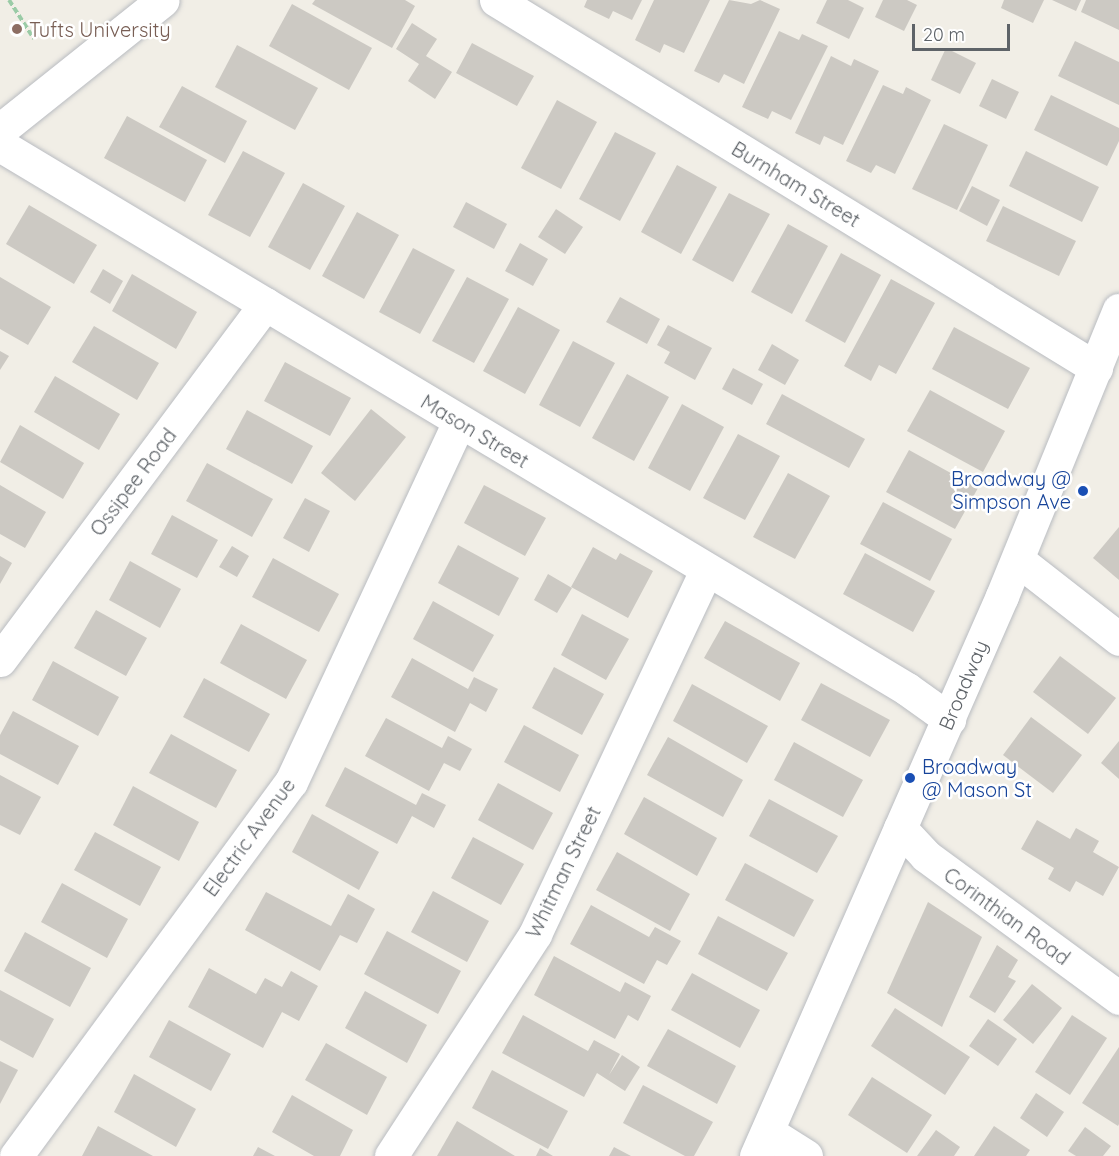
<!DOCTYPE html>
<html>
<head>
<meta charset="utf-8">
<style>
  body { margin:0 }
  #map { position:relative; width:1119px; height:1156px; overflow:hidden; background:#f1eee6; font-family:Quicksand,sans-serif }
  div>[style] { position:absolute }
  .building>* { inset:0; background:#ccc9c3 }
  .path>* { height:4px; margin-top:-2px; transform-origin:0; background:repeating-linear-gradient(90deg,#9acba6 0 6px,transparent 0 9px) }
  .roads { filter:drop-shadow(0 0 2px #b9bcc1) drop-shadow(0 0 2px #b9bcc1) }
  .street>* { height:33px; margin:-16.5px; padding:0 16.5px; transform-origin:16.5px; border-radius:16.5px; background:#fff }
  .secondary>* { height:33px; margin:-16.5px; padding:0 16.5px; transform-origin:16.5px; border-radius:16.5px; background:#fff }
  .dots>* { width:16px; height:16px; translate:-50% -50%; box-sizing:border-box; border:3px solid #fff; border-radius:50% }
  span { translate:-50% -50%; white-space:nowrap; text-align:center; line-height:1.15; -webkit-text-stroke:5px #fff; paint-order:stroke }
  .education-label { font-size:20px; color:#785e54 }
  .left { translate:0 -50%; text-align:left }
  .street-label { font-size:20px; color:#5e6368 }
  .transit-label { font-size:20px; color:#164399 }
  .right { translate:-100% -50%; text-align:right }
  .scale { position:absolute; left:912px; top:24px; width:98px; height:27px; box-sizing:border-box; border:3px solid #5e6368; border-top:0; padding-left:8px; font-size:18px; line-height:21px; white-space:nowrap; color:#5e6368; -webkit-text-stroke:4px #fff; paint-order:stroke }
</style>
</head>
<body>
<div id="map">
  <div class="building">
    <div style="clip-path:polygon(315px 0,405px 0,415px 6px,392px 48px,312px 4px)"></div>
    <div style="clip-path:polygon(587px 0,642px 0,632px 20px,613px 11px,609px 19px,584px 7px)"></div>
    <div style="clip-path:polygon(654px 0,710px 0,684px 53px,664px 44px,660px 53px,635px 40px)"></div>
    <div style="clip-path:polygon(729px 0,751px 4px,760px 0,780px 9px,744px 84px,724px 74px,719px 83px,694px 71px)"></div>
    <div style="clip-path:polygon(827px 0,848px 0,864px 8px,849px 39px,816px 23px)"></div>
    <div style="clip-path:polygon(883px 0,907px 0,917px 5px,904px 31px,875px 17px)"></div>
    <div style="clip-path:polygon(1004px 0,1044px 0,1033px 23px,1001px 8px)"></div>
    <div style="clip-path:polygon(1052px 0,1081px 0,1076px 11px)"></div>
    <div style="clip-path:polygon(1086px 0,1119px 0,1119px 30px,1081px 12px)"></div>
    <div style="clip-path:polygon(292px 4px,372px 48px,349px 90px,269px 46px)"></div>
    <div style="clip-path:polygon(412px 23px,437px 39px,426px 56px,452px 72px,435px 99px,408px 81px,419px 64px,396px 49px)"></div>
    <div style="clip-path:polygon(779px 31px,799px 40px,802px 34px,828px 46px,791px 120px,772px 111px,768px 119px,742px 107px)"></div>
    <div style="clip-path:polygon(1075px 41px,1119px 62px,1119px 105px,1058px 76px)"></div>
    <div style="clip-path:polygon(472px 43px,534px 76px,517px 106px,456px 73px)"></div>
    <div style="clip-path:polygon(237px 45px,318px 88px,295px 130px,215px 87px)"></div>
    <div style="clip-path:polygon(946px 48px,976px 63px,960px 94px,931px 80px)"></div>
    <div style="clip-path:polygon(831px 56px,851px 66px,854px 59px,879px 71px,843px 145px,824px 136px,820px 145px,795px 133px)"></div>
    <div style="clip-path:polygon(992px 79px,1019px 92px,1006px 119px,979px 106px)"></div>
    <div style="clip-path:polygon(883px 85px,903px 94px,906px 87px,931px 100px,895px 174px,876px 165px,871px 173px,846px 161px)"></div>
    <div style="clip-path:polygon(182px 86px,247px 121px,225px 163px,159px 127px)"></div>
    <div style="clip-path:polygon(1051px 95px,1119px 128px,1119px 141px,1107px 166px,1034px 130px)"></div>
    <div style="clip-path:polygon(557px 100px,597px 122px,561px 189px,521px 168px)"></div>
    <div style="clip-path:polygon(127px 116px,207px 160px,185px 202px,104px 158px)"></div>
    <div style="clip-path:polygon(944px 124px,988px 145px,957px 210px,912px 189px)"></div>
    <div style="clip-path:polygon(615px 132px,656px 153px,620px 221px,579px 199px)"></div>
    <div style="clip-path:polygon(243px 151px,285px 173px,250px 237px,208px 215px)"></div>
    <div style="clip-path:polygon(1026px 151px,1099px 187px,1082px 222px,1009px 186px)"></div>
    <div style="clip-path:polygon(677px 165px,717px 187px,681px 254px,641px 232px)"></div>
    <div style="clip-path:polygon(303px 183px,345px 206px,310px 270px,268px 247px)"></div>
    <div style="clip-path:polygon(972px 186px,1000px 200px,987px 226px,959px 211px)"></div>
    <div style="clip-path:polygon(729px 193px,770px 214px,733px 282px,692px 260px)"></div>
    <div style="clip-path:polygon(466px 202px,507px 224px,494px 249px,453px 227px)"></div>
    <div style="clip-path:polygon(29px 205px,97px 245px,74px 284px,6px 244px)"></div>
    <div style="clip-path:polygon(1003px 206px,1076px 241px,1059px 276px,986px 241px)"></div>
    <div style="clip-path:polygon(556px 209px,583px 227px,565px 254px,538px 237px)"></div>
    <div style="clip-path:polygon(357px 212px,399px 235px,364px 299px,322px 276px)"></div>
    <div style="clip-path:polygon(788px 224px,828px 246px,792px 314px,751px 292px)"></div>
    <div style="clip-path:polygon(520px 243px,548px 259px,533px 286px,505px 271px)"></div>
    <div style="clip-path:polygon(413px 248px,455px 270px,420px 334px,379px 312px)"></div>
    <div style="clip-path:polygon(841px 253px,881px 275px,845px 343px,805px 321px)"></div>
    <div style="clip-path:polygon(103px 269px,123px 281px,110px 304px,90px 292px)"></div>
    <div style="clip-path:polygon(132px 274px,197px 312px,176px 349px,112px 311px)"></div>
    <div style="clip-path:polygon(0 277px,51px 307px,28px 345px,0 329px)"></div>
    <div style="clip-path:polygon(467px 277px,509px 299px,474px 363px,432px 341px)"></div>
    <div style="clip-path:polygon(891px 279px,935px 303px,896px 374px,879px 365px,871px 381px,844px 366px)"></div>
    <div style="clip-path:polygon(620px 297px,660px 319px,647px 344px,606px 322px)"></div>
    <div style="clip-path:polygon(518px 307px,560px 330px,525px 394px,483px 371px)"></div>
    <div style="clip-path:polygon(668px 325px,712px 348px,695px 380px,664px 363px,670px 352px,657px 345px)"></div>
    <div style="clip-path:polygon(94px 326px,159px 363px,137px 400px,72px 362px)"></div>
    <div style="clip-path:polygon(954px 327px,1030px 368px,1008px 409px,932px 369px)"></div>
    <div style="clip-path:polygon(573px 341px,615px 363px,580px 427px,539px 405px)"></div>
    <div style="clip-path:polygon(772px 344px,799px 360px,785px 385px,758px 370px)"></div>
    <div style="clip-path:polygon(0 351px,9px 356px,0 370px)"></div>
    <div style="clip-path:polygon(285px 362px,351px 398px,330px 436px,264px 401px)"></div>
    <div style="clip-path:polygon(733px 368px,763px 384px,752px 405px,722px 389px)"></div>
    <div style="clip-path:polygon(627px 374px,669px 397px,634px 461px,592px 438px)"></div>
    <div style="clip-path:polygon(55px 376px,120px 414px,99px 450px,34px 412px)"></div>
    <div style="clip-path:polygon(930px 390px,1005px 431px,983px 472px,907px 431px)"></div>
    <div style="clip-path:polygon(782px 394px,865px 439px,849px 468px,766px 424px)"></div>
    <div style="clip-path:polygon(682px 404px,724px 427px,690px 491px,648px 468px)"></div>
    <div style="clip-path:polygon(371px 409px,406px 437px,355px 501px,321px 473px)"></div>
    <div style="clip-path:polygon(247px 410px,313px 446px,292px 484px,226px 449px)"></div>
    <div style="clip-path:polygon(20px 425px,84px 463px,63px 499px,0 462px)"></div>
    <div style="clip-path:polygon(738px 434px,780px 456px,745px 520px,703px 498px)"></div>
    <div style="clip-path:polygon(909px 450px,978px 488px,955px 529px,886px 492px)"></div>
    <div style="clip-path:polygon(207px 463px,273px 499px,252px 537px,186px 501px)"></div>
    <div style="clip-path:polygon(788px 473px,830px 496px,795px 559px,753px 537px)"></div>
    <div style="clip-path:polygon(0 485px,46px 512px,25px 548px,0 534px)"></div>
    <div style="clip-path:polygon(484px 485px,546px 518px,525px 556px,464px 523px)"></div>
    <div style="clip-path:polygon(305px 498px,330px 511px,309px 552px,283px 538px)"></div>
    <div style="clip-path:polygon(883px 502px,952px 539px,930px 581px,860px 544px)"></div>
    <div style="clip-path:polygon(172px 515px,218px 540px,197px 578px,151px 554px)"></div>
    <div style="clip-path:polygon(1119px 527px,1119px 580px,1093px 558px)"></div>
    <div style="clip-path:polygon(458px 545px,519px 578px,499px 616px,438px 583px)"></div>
    <div style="clip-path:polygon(232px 546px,249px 556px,237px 577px,219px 567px)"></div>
    <div style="clip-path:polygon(593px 547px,616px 560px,620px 553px,653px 571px,628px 618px,571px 587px)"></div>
    <div style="clip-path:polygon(865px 553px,935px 591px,913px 632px,843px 594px)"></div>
    <div style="clip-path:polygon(0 556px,12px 563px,0 584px)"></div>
    <div style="clip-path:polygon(273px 558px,339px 594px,319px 632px,252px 597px)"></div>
    <div style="clip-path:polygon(130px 561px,181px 589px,160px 628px,109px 600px)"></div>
    <div style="clip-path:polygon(548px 574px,572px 588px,557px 613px,534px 600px)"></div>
    <div style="clip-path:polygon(433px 601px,494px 635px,473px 672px,413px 639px)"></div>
    <div style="clip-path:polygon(96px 610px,147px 638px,126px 676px,74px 648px)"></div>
    <div style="clip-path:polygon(582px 614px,629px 639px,606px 680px,561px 655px)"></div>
    <div style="clip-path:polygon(725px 621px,800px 663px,780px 701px,704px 658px)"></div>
    <div style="clip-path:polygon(241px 624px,307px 660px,286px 699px,220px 663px)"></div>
    <div style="clip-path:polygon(1060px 656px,1116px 698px,1088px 734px,1033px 692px)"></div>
    <div style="clip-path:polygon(412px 658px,468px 689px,474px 677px,498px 689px,486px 712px,470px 703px,455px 732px,391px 697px)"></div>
    <div style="clip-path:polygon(53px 661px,119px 697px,98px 736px,32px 700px)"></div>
    <div style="clip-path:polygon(554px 667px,604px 694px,582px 735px,532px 708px)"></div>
    <div style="clip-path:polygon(204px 678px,270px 714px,249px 752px,183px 717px)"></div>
    <div style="clip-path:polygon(821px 683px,890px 720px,870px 757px,801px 720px)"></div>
    <div style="clip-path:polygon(692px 684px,768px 726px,747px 763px,673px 721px)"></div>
    <div style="clip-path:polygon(13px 711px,79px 746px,58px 785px,0 754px,0 735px)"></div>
    <div style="clip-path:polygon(1031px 717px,1082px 755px,1053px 793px,1003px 755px)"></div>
    <div style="clip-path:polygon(386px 718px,442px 748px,448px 736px,472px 749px,460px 771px,444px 763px,429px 791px,365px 756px)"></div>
    <div style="clip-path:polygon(524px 725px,579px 755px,560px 792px,504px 762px)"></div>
    <div style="clip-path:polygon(171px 734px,237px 770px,216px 808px,149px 773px)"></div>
    <div style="clip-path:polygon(668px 737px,743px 780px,723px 817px,647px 775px)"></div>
    <div style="clip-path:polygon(1119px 741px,1119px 779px,1101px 763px)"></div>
    <div style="clip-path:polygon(794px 742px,863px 780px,843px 817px,774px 780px)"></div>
    <div style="clip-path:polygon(345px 767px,416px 805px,422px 793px,446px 805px,434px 828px,412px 816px,397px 844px,325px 806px)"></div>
    <div style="clip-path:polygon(0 775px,41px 797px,20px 835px,0 825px)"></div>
    <div style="clip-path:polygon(498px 783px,553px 813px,533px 850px,478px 820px)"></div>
    <div style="clip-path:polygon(133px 786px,199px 822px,179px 861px,113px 825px)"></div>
    <div style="clip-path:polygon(644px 797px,717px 838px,697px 876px,624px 834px)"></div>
    <div style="clip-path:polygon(769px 799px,838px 836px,817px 873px,749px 836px)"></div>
    <div style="clip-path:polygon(312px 814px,379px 852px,359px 890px,292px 852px)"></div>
    <div style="clip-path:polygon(1037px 820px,1070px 839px,1076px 828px,1099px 841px,1093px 852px,1119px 867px,1103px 896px,1076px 881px,1070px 892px,1048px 879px,1054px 868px,1021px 849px)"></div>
    <div style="clip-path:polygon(95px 832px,161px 867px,140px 906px,74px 870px)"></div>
    <div style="clip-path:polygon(473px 837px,524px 864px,501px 905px,451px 878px)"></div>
    <div style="clip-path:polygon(617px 852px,690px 894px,670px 931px,596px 890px)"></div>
    <div style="clip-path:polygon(745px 863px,814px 900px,794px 937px,725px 900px)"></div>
    <div style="clip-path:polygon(62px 883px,128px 919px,107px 958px,41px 922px)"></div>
    <div style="clip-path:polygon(433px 891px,489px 921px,467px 962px,411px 932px)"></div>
    <div style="clip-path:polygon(266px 892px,331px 926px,348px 894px,375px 909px,357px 943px,340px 935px,320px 971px,245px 930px)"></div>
    <div style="clip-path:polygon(928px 902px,982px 937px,942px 1027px,887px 993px)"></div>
    <div style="clip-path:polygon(591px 905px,649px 937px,655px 927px,681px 941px,667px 965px,657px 960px,644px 984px,570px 944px)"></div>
    <div style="clip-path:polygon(718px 916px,788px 953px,767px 991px,698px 954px)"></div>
    <div style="clip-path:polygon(387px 931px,461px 971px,438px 1014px,364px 974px)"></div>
    <div style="clip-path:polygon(25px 932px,91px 968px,70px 1007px,4px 971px)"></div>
    <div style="clip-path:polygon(997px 945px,1018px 960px,1008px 977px,1016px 981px,995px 1013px,969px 997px)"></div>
    <div style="clip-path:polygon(554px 956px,620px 992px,625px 982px,651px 996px,638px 1021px,628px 1015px,615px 1039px,534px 995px)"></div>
    <div style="clip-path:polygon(209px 968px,256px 994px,265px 978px,282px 987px,291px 971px,318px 986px,299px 1021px,282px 1012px,263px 1048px,188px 1007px)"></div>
    <div style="clip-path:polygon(692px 973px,760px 1010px,740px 1048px,671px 1010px)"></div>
    <div style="clip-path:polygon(1032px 984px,1062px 1008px,1033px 1044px,1003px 1020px)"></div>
    <div style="clip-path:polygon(0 990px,54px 1019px,33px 1058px,0 1040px)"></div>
    <div style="clip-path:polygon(365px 991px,427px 1025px,407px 1063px,345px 1028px)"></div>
    <div style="clip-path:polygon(895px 1008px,970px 1057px,945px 1095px,871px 1046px)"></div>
    <div style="clip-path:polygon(523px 1015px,588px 1051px,594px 1040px,620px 1054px,609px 1075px,622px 1055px,640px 1067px,625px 1091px,597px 1073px,584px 1097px,502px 1053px)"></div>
    <div style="clip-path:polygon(1072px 1015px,1107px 1038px,1070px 1095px,1035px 1072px)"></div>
    <div style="clip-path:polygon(988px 1019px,1017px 1039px,998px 1066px,969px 1046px)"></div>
    <div style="clip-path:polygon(169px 1020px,231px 1054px,211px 1091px,149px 1057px)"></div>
    <div style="clip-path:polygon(668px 1029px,736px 1066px,717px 1104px,647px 1066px)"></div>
    <div style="clip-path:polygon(326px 1043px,387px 1077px,367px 1115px,305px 1080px)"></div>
    <div style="clip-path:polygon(1119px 1047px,1119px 1124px,1118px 1126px,1082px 1103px)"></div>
    <div style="clip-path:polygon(0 1061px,18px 1070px,0 1104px)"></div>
    <div style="clip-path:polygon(492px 1070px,568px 1111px,548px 1149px,472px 1108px)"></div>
    <div style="clip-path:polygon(134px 1074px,196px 1109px,176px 1147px,114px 1112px)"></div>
    <div style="clip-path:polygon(872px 1077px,932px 1115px,907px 1153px,848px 1115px)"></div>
    <div style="clip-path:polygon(643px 1085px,713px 1122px,694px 1156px,685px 1156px,623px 1123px)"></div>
    <div style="clip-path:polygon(1036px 1093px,1064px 1112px,1047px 1137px,1020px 1118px)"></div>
    <div style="clip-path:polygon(292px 1095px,353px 1130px,340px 1156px,314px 1156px,272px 1132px)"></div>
    <div style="clip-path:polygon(457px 1121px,515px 1156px,437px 1156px)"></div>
    <div style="clip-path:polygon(98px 1126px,153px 1156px,82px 1156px)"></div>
    <div style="clip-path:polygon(994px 1126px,1030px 1150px,1026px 1156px,974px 1156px)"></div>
    <div style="clip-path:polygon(1085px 1127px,1111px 1146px,1103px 1156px,1076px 1156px,1068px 1151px)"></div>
    <div style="clip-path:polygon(936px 1130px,960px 1147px,954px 1156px,917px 1156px)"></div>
    <div style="clip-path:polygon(258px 1147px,275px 1156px,253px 1156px)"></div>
    <div style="clip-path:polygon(614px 1147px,631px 1156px,609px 1156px)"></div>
    <div style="clip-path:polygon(540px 1148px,553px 1156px,536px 1156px)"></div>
  </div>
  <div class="path">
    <div style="left:9px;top:0;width:46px;rotate:57.3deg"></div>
  </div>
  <div class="roads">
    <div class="street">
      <div style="left:496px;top:0;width:704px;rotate:31.52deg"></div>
      <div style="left:0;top:145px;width:1058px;rotate:30.95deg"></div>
      <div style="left:907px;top:689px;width:52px;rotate:35.5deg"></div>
      <div style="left:1018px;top:560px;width:128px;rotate:38deg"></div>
      <div style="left:0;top:660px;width:444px;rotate:-53.3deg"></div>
      <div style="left:900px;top:828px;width:38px;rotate:47deg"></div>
      <div style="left:926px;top:856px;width:240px;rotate:36.3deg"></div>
      <div style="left:768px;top:1132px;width:45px;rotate:32.3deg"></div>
      <div style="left:16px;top:1156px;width:464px;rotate:-53.7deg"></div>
      <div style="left:291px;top:782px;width:397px;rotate:-65deg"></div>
      <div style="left:391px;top:1156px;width:265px;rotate:-57deg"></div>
      <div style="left:535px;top:934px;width:401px;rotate:-64.8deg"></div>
    </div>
    <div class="secondary">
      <div style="left:0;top:130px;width:208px;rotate:-38.6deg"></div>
      <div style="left:756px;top:1156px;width:612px;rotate:-66.28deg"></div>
      <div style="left:1002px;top:596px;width:309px;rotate:-67.8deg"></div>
    </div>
  </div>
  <div class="dots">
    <div style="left:17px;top:29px;background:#8d6e63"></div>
    <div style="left:1083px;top:491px;background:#1a4fb4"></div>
    <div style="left:910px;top:778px;background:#1a4fb4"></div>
  </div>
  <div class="education-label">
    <span class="left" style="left:29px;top:29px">Tufts University</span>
  </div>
  <div class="street-label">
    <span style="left:796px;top:184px;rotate:31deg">Burnham Street</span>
    <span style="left:475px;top:431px;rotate:31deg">Mason Street</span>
    <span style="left:133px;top:482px;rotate:-53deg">Ossipee Road</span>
    <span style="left:963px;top:685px;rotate:-67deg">Broadway</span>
    <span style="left:249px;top:837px;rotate:-54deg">Electric Avenue</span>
    <span style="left:563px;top:872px;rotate:-64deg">Whitman Street</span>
    <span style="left:1007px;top:916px;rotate:36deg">Corinthian Road</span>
  </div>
  <div class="transit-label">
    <span class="right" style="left:1071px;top:490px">Broadway @<br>Simpson Ave</span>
    <span class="left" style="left:922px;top:778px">Broadway<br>@ Mason St</span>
  </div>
  <div class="scale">20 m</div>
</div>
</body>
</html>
